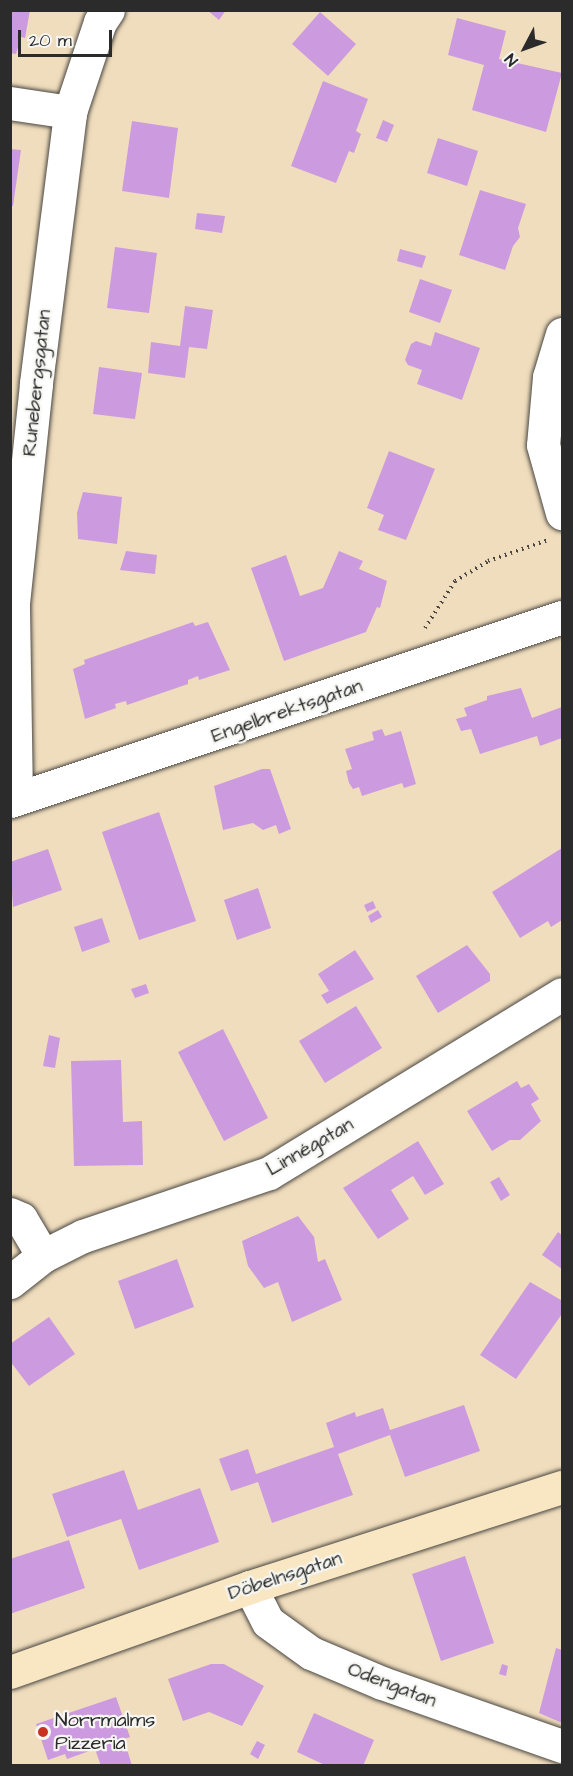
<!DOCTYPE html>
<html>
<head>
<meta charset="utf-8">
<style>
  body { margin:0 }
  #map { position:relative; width:573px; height:1776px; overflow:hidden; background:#f0ddbd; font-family:"Architects Daughter",sans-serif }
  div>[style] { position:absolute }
  .building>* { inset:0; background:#cc9bdf }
  .path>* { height:4px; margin-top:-2px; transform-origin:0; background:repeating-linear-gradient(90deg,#494641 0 1.5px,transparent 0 6px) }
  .roads { filter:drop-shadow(0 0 2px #494641) drop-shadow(0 0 2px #494641) }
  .street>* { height:33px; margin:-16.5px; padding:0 16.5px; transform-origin:16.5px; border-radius:16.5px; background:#fff }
  .secondary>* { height:33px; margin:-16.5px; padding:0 16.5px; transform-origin:16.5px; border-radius:16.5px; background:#f9e7c3 }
  .dots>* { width:16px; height:16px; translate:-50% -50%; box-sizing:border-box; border:3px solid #f6f6f2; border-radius:50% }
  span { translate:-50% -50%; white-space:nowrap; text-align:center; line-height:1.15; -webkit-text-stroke:4.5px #f6f6f2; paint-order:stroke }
  .street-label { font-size:20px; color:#2b2b2b }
  .poi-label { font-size:20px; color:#2b2b2b }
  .left { translate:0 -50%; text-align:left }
  .frame { position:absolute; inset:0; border:12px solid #2b2b2b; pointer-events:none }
  .north { position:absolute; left:495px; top:18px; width:60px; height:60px; -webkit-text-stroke:4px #f6f6f2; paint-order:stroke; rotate:229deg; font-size:16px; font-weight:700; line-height:24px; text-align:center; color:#2b2b2b }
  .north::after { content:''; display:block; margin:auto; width:21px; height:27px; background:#2b2b2b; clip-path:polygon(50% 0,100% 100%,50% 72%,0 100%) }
  .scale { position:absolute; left:18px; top:30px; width:94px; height:27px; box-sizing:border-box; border:3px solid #2b2b2b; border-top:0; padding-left:8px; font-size:18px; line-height:21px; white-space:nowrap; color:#2b2b2b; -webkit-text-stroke:4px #f6f6f2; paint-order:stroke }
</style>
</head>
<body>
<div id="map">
  <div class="building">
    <div style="clip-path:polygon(10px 10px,30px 10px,25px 38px,21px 37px,16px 54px,10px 53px)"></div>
    <div style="clip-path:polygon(207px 10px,226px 10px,219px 20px)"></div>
    <div style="clip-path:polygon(320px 12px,356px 44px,328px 76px,292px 44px)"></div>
    <div style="clip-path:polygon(457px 18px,506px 31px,499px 59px,562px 73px,546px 132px,472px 110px,484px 65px,448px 55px)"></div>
    <div style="clip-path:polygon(323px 81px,368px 99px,356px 131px,361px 134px,354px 153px,349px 151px,336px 183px,291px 166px)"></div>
    <div style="clip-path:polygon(383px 120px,394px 125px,387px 142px,376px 138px)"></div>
    <div style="clip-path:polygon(132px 121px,178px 128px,169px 198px,122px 191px)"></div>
    <div style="clip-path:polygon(438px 138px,478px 151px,467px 186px,427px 173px)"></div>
    <div style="clip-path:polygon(10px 149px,21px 150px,13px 206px,10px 206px)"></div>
    <div style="clip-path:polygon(480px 190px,526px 204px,518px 228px,520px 237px,513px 246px,505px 270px,459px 255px)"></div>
    <div style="clip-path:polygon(197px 213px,225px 216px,222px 233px,195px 229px)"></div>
    <div style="clip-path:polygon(115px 247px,157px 253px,149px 313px,107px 308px)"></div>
    <div style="clip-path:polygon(400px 249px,426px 256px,422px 268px,397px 261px)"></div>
    <div style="clip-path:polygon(420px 279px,452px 290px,440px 323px,409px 312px)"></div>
    <div style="clip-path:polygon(185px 306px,213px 310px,207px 349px,189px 347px,185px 378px,148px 373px,151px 342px,180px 346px)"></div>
    <div style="clip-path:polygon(435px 332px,480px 348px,462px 400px,417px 384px,422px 370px,408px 365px,405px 360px,411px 344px,416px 341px,431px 346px)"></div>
    <div style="clip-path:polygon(99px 367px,142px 373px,135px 419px,93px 414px)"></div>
    <div style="clip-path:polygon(389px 451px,435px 469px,406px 540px,378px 530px,384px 515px,367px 508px)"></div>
    <div style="clip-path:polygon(83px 492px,122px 497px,117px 544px,78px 539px,77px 513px)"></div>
    <div style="clip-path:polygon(126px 551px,157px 555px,155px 574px,120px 570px)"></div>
    <div style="clip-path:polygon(339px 551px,363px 561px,359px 569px,387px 581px,380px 608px,377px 607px,366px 632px,284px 661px,251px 568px,286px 555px,300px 596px,323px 588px)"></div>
    <div style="clip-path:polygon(193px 622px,195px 626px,208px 622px,230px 670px,199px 680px,198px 676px,188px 680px,188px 684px,127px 705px,126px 701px,115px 704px,116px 708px,85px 719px,73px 669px,85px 664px,84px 660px)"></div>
    <div style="clip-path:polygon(521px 688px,532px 718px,562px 707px,562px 738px,540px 746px,537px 736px,480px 754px,471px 729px,461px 731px,456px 719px,467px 716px,464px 708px,487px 700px,487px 696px)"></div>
    <div style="clip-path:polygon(382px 729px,385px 736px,401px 731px,416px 784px,404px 788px,402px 783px,362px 796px,359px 787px,353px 789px,349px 783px,346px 771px,352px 769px,345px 749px,374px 740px,372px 732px)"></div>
    <div style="clip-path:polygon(262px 769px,270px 769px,291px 829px,279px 834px,276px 825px,263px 830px,253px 823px,223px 830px,214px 786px)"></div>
    <div style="clip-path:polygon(159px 812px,196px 921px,139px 940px,102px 832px)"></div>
    <div style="clip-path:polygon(562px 848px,562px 920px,551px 927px,548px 921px,520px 938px,492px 892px)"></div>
    <div style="clip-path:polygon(48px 849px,62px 890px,13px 907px,10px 862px)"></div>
    <div style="clip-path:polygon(258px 888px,271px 928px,237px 940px,224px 900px)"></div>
    <div style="clip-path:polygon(373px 901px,376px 908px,367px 912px,364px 905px)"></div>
    <div style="clip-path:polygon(378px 910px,382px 917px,371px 923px,368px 916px)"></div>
    <div style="clip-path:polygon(102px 918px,110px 942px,82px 952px,74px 927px)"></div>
    <div style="clip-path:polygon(467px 945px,490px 974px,490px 981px,438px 1013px,416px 976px)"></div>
    <div style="clip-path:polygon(355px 950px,374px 979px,327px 1004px,321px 995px,329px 991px,318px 974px)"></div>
    <div style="clip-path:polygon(146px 984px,149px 993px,135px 998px,131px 989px)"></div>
    <div style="clip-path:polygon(356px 1006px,382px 1048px,325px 1083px,299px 1041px)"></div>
    <div style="clip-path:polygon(223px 1029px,268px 1118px,224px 1141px,178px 1052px)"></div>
    <div style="clip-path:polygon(49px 1035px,60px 1038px,55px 1068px,43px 1066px)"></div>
    <div style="clip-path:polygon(121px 1060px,123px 1122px,142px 1121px,143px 1165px,74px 1166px,71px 1061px)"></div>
    <div style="clip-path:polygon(517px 1081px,521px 1088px,529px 1084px,539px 1099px,531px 1104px,541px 1121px,520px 1140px,510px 1140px,492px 1151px,467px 1111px)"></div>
    <div style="clip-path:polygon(418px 1141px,444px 1184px,425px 1195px,413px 1176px,391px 1190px,409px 1219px,378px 1239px,343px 1188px)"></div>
    <div style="clip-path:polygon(499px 1177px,510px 1195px,501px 1201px,490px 1182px)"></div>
    <div style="clip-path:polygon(298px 1216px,314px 1237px,318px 1262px,325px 1259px,342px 1300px,292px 1322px,278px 1282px,264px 1288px,248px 1266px,242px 1241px)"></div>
    <div style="clip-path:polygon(558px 1232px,562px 1235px,562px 1269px,542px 1255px)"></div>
    <div style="clip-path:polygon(177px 1259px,194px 1307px,135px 1329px,118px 1281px)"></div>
    <div style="clip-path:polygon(530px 1282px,561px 1300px,562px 1314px,516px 1379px,480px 1355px)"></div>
    <div style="clip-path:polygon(49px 1317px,75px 1354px,29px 1386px,10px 1361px,10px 1344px)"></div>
    <div style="clip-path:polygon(464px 1405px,480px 1451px,405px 1477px,390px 1435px,338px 1454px,353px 1495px,272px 1523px,258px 1482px,231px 1491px,219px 1459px,248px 1449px,256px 1474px,334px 1447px,326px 1423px,355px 1412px,356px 1417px,383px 1408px,390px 1430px)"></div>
    <div style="clip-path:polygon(124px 1470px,138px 1510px,200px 1488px,219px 1542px,139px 1570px,121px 1519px,67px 1537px,52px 1494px)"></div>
    <div style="clip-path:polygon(69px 1540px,85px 1588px,10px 1614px,10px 1559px)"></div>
    <div style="clip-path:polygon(465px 1556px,494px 1643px,441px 1661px,412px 1574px)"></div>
    <div style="clip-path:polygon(556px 1648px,562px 1650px,562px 1723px,539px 1713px)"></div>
    <div style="clip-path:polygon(211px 1664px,224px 1664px,264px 1686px,242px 1726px,209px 1712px,183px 1721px,168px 1679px)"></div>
    <div style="clip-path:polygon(502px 1664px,508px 1666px,506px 1676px,499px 1674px)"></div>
    <div style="clip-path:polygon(116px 1697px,130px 1737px,124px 1739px,132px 1766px,101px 1766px,95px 1749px,67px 1759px,65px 1754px,48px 1760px,36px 1724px)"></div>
    <div style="clip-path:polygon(314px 1713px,374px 1740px,363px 1766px,327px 1766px,297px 1752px)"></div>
    <div style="clip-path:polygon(257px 1741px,265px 1745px,258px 1759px,250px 1754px)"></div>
  </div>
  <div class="path">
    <div style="left:425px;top:628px;width:56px;rotate:-57.4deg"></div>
    <div style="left:455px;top:581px;width:39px;rotate:-31deg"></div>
    <div style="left:488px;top:561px;width:64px;rotate:-19.3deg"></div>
  </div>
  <div class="roads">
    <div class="street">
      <div style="left:10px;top:103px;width:61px;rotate:8.5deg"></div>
      <div style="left:562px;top:334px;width:45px;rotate:106.8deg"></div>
      <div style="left:549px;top:377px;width:68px;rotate:95deg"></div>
      <div style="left:543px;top:445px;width:71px;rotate:74.4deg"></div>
      <div style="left:16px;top:799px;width:196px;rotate:-90.9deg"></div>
      <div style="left:13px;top:603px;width:221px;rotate:-84deg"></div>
      <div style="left:36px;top:383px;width:273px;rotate:-82.8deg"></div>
      <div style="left:70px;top:112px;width:95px;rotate:-71.6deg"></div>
      <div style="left:100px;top:22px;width:14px;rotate:-56deg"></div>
      <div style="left:10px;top:801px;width:582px;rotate:-18.43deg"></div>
      <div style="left:10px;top:1214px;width:12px;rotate:24deg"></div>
      <div style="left:21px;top:1219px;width:43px;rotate:59.3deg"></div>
      <div style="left:10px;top:1282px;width:42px;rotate:-38.2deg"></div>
      <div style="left:43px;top:1256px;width:45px;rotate:-26.6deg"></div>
      <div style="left:83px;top:1236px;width:196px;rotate:-18.7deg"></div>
      <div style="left:269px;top:1173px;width:343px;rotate:-31.4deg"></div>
      <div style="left:250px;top:1587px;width:39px;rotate:63deg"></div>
      <div style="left:268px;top:1622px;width:53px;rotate:35.8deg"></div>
      <div style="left:311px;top:1653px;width:77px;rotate:22.9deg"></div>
      <div style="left:382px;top:1683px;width:191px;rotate:19.3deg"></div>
    </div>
    <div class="secondary">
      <div style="left:10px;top:1672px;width:255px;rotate:-19.5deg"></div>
      <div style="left:250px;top:1587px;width:328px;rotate:-17.8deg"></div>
    </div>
  </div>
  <div class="dots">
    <div style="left:43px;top:1732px;background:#c8321e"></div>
  </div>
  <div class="street-label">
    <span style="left:37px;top:383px;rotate:-84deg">Runebergsgatan</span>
    <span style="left:287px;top:711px;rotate:-19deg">Engelbrektsgatan</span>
    <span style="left:310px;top:1147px;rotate:-30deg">Linnégatan</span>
    <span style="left:285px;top:1576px;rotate:-18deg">Döbelnsgatan</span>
    <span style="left:392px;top:1685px;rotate:21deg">Odengatan</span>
  </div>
  <div class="poi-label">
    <span class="left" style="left:55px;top:1732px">Norrmalms<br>Pizzeria</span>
  </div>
  <div class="frame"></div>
  <div class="north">N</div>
  <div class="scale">20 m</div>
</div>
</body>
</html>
